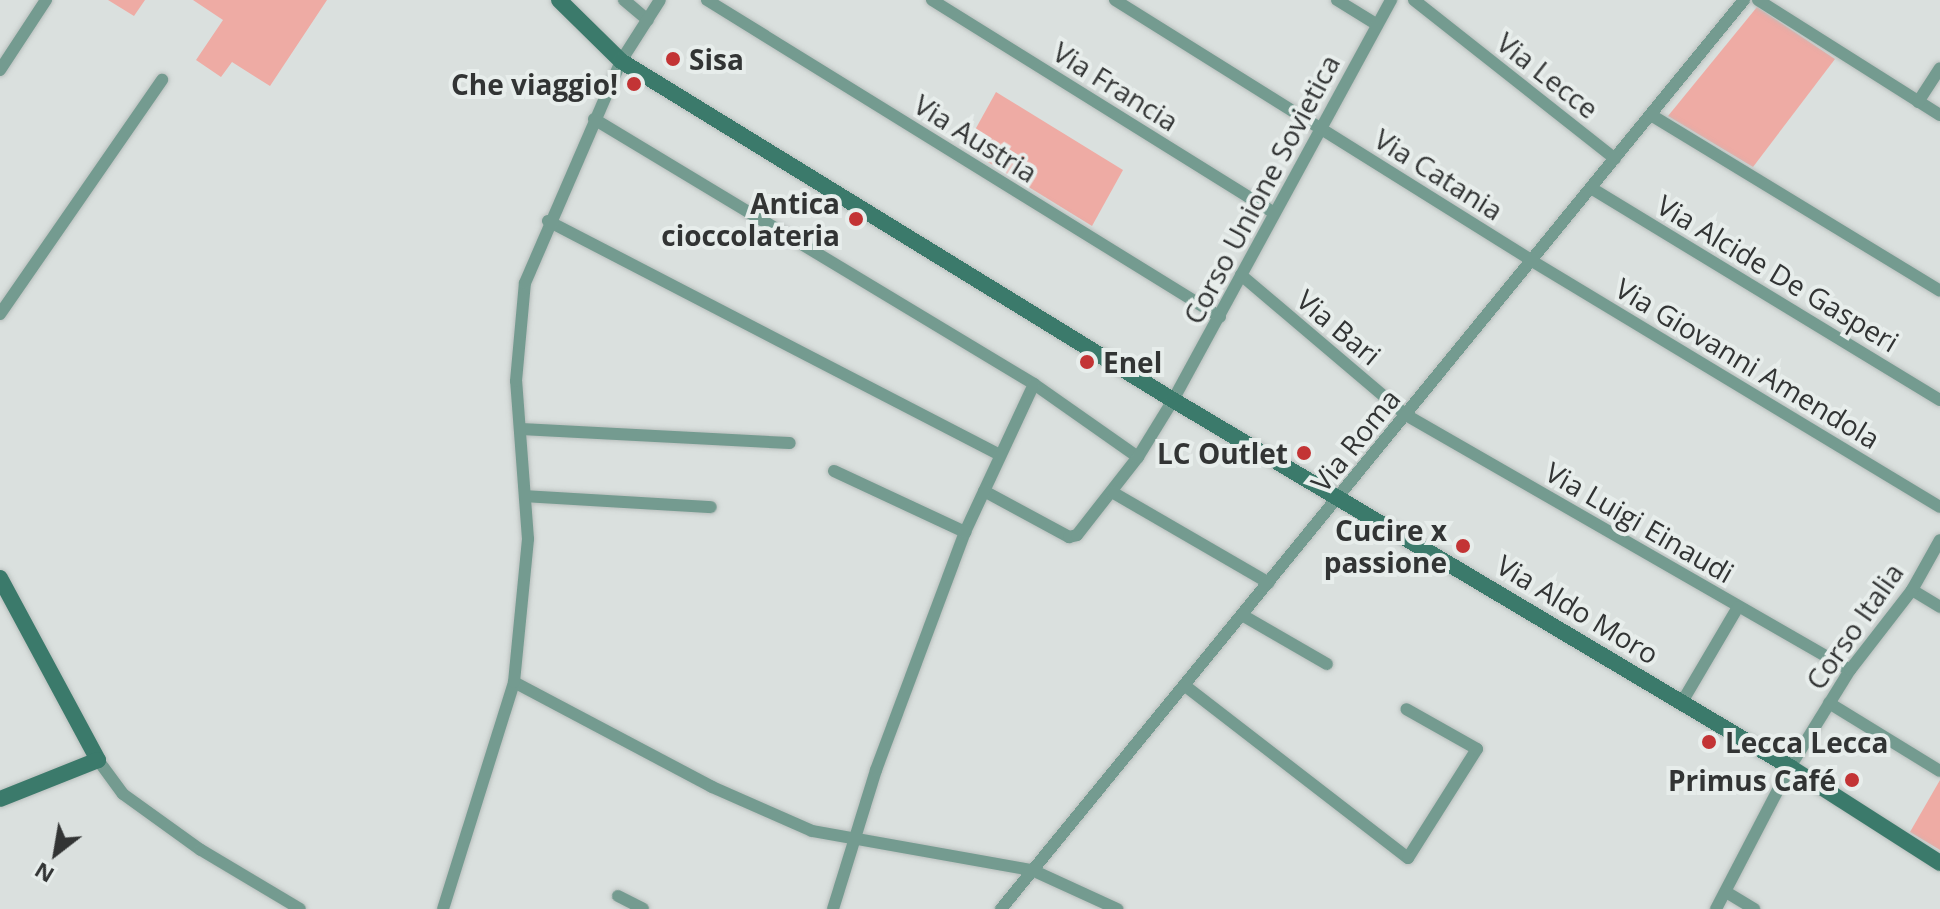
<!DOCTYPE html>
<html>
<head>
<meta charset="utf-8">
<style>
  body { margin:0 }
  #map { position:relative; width:1940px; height:909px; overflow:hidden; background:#dae0de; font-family:"Open Sans",sans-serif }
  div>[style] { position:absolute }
  .green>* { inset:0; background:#eeaba4 }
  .roads { filter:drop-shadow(0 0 2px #b8bebc) drop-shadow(0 0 2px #b8bebc) }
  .street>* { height:12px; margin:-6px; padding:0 6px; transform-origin:6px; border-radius:6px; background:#749b90 }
  .secondary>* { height:16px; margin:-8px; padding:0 8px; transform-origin:8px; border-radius:8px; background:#3b7a6b }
  .dots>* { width:22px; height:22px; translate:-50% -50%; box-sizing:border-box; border:4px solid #e7edeb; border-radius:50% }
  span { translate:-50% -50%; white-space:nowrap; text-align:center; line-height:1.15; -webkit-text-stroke:8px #e7edeb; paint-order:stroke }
  .poi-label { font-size:28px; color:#323434; font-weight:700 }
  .left { translate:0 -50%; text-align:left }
  .right { translate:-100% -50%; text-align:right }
  .street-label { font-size:28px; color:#323434 }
  .north { position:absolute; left:16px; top:813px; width:80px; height:80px; -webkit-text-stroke:6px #e7edeb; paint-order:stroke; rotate:211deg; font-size:22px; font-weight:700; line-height:32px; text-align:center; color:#323434 }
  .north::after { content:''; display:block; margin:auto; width:28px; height:36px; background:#323434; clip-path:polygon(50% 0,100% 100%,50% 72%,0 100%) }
</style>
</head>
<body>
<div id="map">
  <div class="green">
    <div style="clip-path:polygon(108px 0,145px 0,134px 16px)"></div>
    <div style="clip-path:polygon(193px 0,327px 0,270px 86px,232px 62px,221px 77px,196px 60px,223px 20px)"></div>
    <div style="clip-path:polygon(1757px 7px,1835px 59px,1753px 167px,1668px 116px)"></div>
    <div style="clip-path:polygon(996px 92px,1123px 170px,1092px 226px,965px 148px)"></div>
    <div style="clip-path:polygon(1940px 780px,1940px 850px,1910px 832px)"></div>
  </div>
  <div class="roads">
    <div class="street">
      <div style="left:624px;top:0;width:31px;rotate:40deg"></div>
      <div style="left:707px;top:0;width:603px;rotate:31.71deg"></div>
      <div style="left:932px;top:0;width:403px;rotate:31.9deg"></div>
      <div style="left:1115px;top:0;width:492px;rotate:32deg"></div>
      <div style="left:1532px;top:261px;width:476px;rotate:31.1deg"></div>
      <div style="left:1337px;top:0;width:46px;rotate:31.6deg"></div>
      <div style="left:1414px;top:0;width:256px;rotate:38.3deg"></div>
      <div style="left:1758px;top:0;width:215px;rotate:32.3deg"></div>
      <div style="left:0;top:70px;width:84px;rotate:-56.7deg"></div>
      <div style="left:1918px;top:102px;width:40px;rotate:-57.1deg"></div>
      <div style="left:1651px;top:115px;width:338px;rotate:31.3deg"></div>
      <div style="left:594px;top:119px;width:514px;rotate:31.06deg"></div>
      <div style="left:1034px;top:384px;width:127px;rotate:35.1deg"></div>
      <div style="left:1591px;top:188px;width:408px;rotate:31.3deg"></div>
      <div style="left:548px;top:221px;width:509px;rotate:27.37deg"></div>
      <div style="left:1241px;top:275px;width:216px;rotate:40.3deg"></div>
      <div style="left:1406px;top:415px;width:512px;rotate:29.87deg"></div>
      <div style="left:0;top:314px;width:285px;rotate:-55.3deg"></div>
      <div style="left:521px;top:429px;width:269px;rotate:3deg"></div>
      <div style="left:834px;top:471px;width:145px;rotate:25deg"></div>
      <div style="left:984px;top:491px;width:97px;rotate:28.4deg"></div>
      <div style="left:1069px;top:537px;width:8px;rotate:-14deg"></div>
      <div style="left:1077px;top:535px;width:99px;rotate:-52deg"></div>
      <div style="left:1138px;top:457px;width:67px;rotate:-58.4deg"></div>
      <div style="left:1173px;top:400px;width:456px;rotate:-61.4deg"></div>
      <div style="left:1112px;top:492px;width:181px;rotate:30.1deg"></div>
      <div style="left:525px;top:496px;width:186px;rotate:3.4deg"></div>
      <div style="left:1912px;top:590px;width:33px;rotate:31deg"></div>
      <div style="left:1242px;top:615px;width:98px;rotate:30deg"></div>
      <div style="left:514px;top:682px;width:224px;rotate:27.9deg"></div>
      <div style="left:712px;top:787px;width:109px;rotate:23.7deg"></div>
      <div style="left:812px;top:831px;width:223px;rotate:10.1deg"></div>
      <div style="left:1032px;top:870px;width:94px;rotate:24.6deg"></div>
      <div style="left:1184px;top:685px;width:283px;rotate:37.7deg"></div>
      <div style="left:1408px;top:858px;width:129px;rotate:-57.7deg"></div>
      <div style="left:1477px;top:749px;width:81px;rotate:-150.6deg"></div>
      <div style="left:1682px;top:702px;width:110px;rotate:-59.5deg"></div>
      <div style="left:1829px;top:703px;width:130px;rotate:31.5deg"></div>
      <div style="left:98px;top:760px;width:42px;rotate:53.7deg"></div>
      <div style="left:123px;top:794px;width:96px;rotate:35.7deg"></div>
      <div style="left:201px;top:850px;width:115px;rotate:30.8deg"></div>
      <div style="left:1726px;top:892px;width:33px;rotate:31deg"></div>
      <div style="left:618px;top:896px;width:28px;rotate:27deg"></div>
      <div style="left:443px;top:909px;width:238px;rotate:-72.6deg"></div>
      <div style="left:514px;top:682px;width:144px;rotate:-84.4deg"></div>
      <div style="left:528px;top:539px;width:158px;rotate:-94.3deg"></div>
      <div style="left:516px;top:381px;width:98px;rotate:-84.8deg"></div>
      <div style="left:525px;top:283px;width:242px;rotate:-66.6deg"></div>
      <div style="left:621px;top:61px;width:72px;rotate:-57.4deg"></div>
      <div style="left:833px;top:909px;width:145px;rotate:-72.8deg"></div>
      <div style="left:876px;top:770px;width:254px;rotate:-69.5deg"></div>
      <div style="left:965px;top:532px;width:163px;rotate:-65deg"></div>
      <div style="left:1001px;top:909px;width:1174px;rotate:-50.74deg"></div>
      <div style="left:1716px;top:909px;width:160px;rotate:-62.5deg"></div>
      <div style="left:1790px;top:767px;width:114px;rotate:-58.3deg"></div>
      <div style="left:1850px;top:670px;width:101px;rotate:-52.2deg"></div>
      <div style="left:1912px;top:590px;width:57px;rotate:-60.8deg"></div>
    </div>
    <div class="secondary">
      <div style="left:559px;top:0;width:87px;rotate:44.5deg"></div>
      <div style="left:621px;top:61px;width:648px;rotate:31.56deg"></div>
      <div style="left:1173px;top:400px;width:718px;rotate:30.74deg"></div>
      <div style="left:1790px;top:767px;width:178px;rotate:32.6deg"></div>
      <div style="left:0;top:578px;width:207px;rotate:61.7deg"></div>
      <div style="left:98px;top:760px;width:105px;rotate:158.3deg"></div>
    </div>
  </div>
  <div class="dots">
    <div style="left:673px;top:59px;background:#c33435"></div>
    <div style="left:634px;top:84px;background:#c33435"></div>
    <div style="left:856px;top:219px;background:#c33435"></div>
    <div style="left:1087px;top:362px;background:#c33435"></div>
    <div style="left:1304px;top:453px;background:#c33435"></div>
    <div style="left:1463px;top:546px;background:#c33435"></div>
    <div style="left:1709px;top:742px;background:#c33435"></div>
    <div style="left:1852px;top:780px;background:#c33435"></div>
  </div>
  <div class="poi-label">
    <span class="left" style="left:689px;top:59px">Sisa</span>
    <span class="right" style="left:618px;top:84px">Che viaggio!</span>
    <span class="right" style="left:840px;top:219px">Antica<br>cioccolateria</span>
    <span class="left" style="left:1103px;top:362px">Enel</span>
    <span class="right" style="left:1288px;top:453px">LC Outlet</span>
    <span class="right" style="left:1447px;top:546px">Cucire x<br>passione</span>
    <span class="left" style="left:1725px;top:742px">Lecca Lecca</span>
    <span class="right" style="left:1836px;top:780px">Primus Café</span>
  </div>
  <div class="street-label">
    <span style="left:1548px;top:75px;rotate:38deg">Via Lecce</span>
    <span style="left:1116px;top:86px;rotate:32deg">Via Francia</span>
    <span style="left:976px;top:138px;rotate:32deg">Via Austria</span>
    <span style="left:1439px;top:174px;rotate:32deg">Via Catania</span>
    <span style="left:1261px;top:189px;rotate:-62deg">Corso Unione Sovietica</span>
    <span style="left:1778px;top:273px;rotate:31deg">Via Alcide De Gasperi</span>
    <span style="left:1339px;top:327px;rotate:40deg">Via Bari</span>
    <span style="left:1748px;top:363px;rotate:31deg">Via Giovanni Amendola</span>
    <span style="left:1355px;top:440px;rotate:-51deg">Via Roma</span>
    <span style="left:1640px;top:522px;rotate:30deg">Via Luigi Einaudi</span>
    <span style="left:1578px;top:609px;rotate:31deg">Via Aldo Moro</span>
    <span style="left:1854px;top:626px;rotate:-55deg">Corso Italia</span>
  </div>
  <div class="north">N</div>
</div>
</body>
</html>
